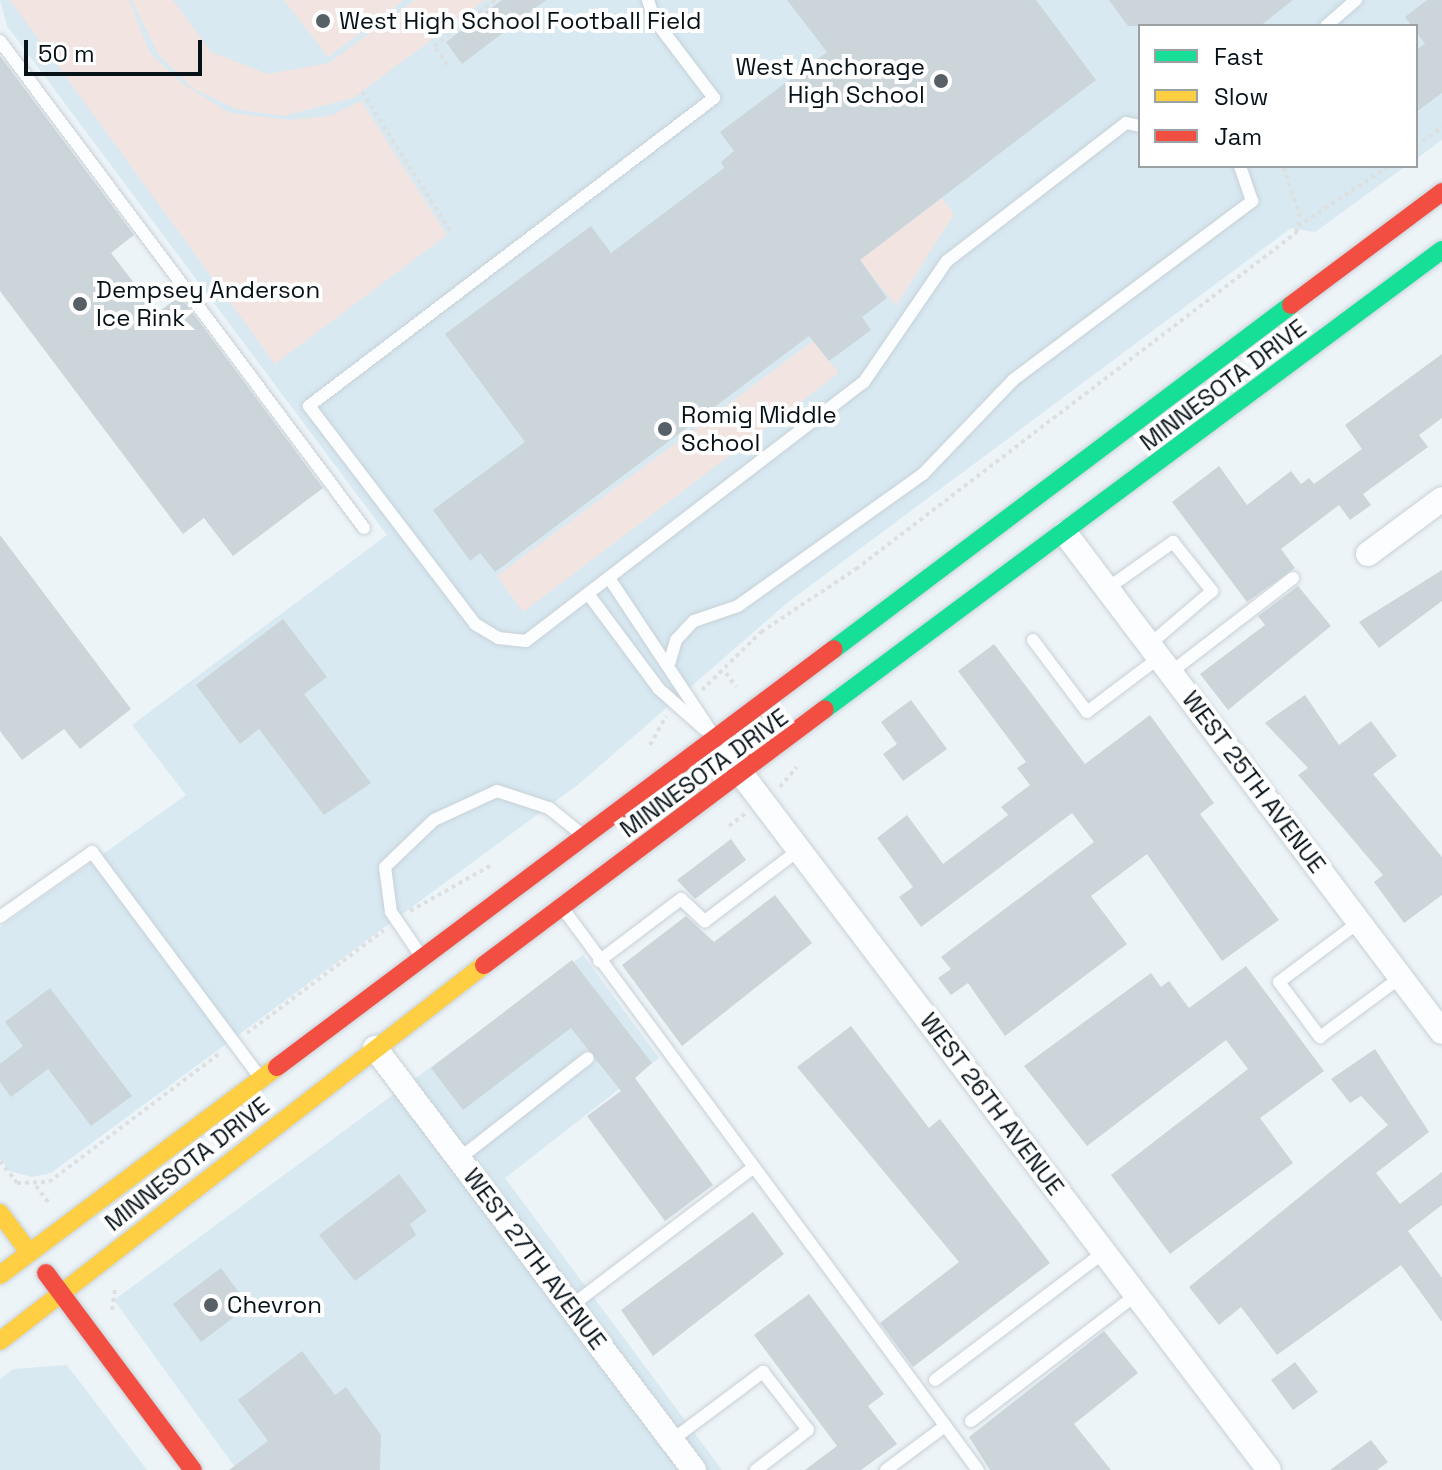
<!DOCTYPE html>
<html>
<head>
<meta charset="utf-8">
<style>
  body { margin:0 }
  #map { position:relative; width:1442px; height:1470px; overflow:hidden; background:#edf4f8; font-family:"Space Grotesk",sans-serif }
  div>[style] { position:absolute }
  .built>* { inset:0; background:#d8e9f2 }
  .green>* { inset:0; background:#f2e4e0 }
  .building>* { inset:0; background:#cbd5da }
  .path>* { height:4px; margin-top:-2px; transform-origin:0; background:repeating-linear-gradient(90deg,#dde0e0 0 4px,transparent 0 8px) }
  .roads { filter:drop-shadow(0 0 2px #c8d1d7) drop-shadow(0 0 2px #c8d1d7) }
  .lane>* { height:12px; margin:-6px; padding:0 6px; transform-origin:6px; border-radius:6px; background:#fcfdfe }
  .street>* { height:24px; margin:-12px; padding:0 12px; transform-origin:12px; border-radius:12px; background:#fcfdfe }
  .fast>* { height:18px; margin:-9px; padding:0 9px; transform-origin:9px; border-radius:9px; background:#16e098 }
  .slow>* { height:18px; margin:-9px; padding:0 9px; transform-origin:9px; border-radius:9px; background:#ffcf43 }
  .jam>* { height:18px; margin:-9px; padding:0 9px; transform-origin:9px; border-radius:9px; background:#f24e42 }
  .dots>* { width:22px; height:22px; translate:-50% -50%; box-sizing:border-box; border:4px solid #fff; border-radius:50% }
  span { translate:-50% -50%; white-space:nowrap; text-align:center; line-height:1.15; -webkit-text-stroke:8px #fff; paint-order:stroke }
  .poi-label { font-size:24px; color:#061118 }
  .left { translate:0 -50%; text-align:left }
  .right { translate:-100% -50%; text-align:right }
  .street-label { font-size:24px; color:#061118 }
  .legend { position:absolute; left:1138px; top:24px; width:280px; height:144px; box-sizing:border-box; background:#fff; border:2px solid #9ba0a3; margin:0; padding:10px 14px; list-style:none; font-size:24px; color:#061118 }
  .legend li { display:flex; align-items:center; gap:16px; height:40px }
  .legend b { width:40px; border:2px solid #9ba0a3 }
  .scale { position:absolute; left:24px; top:40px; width:178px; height:36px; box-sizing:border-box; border:4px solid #061118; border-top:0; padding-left:10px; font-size:24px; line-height:28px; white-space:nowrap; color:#061118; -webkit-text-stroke:6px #fff; paint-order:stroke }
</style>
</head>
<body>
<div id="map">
  <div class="built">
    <div style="clip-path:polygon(0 0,1442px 0,1442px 140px,1416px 159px,1416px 26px,1140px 26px,1140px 166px,1406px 166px,1315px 232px,1291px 228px,787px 603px,579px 784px,51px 1173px,32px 1177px,9px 1171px,0 1159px,0 927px,186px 795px,132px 725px,387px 535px,7px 26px)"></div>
    <div style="clip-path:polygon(583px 955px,659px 1058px,505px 1178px,722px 1470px,237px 1470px,114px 1300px)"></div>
    <div style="clip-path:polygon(67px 1365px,147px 1470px,0 1470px,0 1379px,13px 1369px)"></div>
  </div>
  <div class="green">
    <div style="clip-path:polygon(10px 0,129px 0,150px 53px,181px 83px,230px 113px,289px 120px,330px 116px,361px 101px,447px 235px,275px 364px)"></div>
    <div style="clip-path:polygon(132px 0,173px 0,211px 52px,268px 74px,329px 63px,415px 0,485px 0,353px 98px,283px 116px,236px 109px,192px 88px,158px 54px)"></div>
    <div style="clip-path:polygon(284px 0,404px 0,328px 57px)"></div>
    <div style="clip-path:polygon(942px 198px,954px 214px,896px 306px,860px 260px)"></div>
    <div style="clip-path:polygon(813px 341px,839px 373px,523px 612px,497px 576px)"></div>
  </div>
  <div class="building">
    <div style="clip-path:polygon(502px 0,546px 0,462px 64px,446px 42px)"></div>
    <div style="clip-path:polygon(787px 0,1036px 0,1096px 80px,860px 260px,887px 298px,862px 317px,871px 330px,829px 361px,809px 336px,495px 572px,480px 553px,470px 561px,433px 510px,525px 442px,445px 334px,591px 226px,611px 253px,724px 168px,721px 162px,734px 151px,720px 132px,827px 52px)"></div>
    <div style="clip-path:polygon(1109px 0,1293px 0,1260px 26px,1128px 26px)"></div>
    <div style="clip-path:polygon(1427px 0,1442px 0,1442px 93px,1416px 112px,1416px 50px,1425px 44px,1405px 17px)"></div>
    <div style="clip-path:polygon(0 56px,134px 235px,111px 253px,157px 313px,180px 296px,323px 488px,233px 556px,204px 518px,183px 534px,0 291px)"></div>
    <div style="clip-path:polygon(1442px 354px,1442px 418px,1419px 435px,1428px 447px,1363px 494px,1371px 505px,1350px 520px,1339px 505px,1281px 549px,1295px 568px,1247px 602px,1172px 502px,1219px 466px,1247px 505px,1291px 471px,1301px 484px,1309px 478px,1314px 484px,1362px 449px,1345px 425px)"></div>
    <div style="clip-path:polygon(0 535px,131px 709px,80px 749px,64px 729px,22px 760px,0 731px)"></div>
    <div style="clip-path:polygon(1442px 570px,1442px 601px,1379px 648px,1359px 622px)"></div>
    <div style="clip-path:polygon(1298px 586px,1331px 626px,1228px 710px,1200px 674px,1265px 625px,1258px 616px)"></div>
    <div style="clip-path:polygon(283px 619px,327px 677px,304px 694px,371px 783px,324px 815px,259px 729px,240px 744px,196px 685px)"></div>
    <div style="clip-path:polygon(994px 644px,1085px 764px,1150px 715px,1214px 803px,1200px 814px,1279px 920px,1222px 961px,1147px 854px,1091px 896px,1127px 944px,1005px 1036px,968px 983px,951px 995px,938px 978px,951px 969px,941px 957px,1094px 842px,1072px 813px,921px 927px,899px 897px,913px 887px,877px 838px,907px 815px,943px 864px,1008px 815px,1001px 807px,1030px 785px,1017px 768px,1026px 762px,958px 671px)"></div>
    <div style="clip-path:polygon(1305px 695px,1339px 745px,1371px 721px,1397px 756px,1373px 774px,1442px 857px,1442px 895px,1404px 923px,1374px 882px,1383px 875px,1298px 775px,1308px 768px,1265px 723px)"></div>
    <div style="clip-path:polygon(911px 700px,947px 749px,903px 781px,883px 754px,897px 744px,881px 722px)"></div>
    <div style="clip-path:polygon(731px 839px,746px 860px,695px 899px,677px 880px)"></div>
    <div style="clip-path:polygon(775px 895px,812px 943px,682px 1046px,622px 965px,686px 916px,714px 942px)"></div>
    <div style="clip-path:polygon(572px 960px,652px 1063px,635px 1078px,713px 1185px,665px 1221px,587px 1116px,621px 1091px,571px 1028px,463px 1110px,431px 1068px)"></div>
    <div style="clip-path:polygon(1246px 966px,1324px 1071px,1260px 1118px,1293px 1163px,1170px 1254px,1111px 1175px,1248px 1069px,1226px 1040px,1087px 1146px,1024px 1066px,1151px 973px,1161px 987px,1169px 981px,1189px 1008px)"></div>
    <div style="clip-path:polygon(50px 988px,132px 1096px,91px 1126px,48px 1069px,11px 1097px,0 1082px,0 1064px,23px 1046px,5px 1022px)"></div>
    <div style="clip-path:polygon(851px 1026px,929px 1128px,940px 1119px,1050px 1263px,913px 1367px,880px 1323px,959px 1262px,797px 1067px)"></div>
    <div style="clip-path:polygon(1375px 1049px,1429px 1132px,1376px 1173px,1400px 1204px,1442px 1172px,1442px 1205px,1408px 1231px,1442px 1278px,1442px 1322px,1401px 1265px,1277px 1355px,1241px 1307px,1219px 1325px,1189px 1287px,1388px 1125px,1361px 1096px,1350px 1103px,1331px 1079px)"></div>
    <div style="clip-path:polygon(399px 1174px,427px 1211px,410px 1224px,416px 1235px,355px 1281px,319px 1235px)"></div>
    <div style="clip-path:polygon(753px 1212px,784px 1254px,653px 1356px,621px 1310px)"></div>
    <div style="clip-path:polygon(221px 1268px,249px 1306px,201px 1342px,173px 1304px)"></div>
    <div style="clip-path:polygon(809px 1294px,884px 1394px,868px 1406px,897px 1444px,861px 1470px,805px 1470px,837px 1446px,754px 1335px)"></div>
    <div style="clip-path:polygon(1104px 1331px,1138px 1373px,1074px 1424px,1111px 1470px,990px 1470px,969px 1437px)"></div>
    <div style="clip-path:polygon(302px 1351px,335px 1395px,346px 1387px,381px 1435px,380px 1470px,229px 1470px,268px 1441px,238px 1400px)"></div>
    <div style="clip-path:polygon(1295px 1362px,1318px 1392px,1293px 1410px,1271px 1380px)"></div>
    <div style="clip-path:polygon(1371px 1440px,1388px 1462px,1377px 1470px,1330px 1470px)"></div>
  </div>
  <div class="path">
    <div style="left:447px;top:65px;width:23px;rotate:-124deg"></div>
    <div style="left:434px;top:46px;width:76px;rotate:-37deg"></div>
    <div style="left:362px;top:92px;width:168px;rotate:57.6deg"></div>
    <div style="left:1416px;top:146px;width:32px;rotate:-36deg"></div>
    <div style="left:1298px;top:226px;width:109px;rotate:-33.4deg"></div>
    <div style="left:726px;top:673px;width:17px;rotate:54deg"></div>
    <div style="left:702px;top:690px;width:83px;rotate:-44.5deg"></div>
    <div style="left:761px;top:632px;width:114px;rotate:-33.6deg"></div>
    <div style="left:856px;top:569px;width:554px;rotate:-37.37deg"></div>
    <div style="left:1296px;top:233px;width:16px;rotate:-76deg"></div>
    <div style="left:1300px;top:217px;width:54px;rotate:-108.4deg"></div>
    <div style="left:650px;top:745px;width:33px;rotate:-61deg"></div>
    <div style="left:780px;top:787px;width:26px;rotate:-50deg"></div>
    <div style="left:729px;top:826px;width:20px;rotate:-37deg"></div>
    <div style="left:410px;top:911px;width:92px;rotate:-29.4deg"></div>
    <div style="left:247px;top:1033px;width:171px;rotate:-36.9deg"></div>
    <div style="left:0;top:1161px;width:28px;rotate:52deg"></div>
    <div style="left:17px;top:1183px;width:32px;rotate:-2deg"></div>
    <div style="left:49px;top:1182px;width:214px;rotate:-37deg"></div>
    <div style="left:36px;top:1186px;width:21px;rotate:53deg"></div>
    <div style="left:112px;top:1310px;width:21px;rotate:-82deg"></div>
  </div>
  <div class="roads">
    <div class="lane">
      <div style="left:648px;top:0;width:20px;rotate:72deg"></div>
      <div style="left:654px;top:19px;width:99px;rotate:52.8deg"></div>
      <div style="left:714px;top:98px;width:509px;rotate:142.75deg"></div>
      <div style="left:309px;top:406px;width:274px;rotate:52.7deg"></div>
      <div style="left:475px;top:624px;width:27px;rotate:31deg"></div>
      <div style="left:498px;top:638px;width:28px;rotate:6deg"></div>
      <div style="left:526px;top:641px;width:426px;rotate:-37.5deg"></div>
      <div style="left:864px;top:382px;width:147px;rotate:-55.6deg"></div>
      <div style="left:947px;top:261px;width:226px;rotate:-37.6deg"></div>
      <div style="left:1126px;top:123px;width:14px;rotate:12deg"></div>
      <div style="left:1326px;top:26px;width:40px;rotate:-41deg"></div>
      <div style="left:0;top:41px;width:608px;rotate:53.22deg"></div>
      <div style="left:609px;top:578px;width:186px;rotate:56.4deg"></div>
      <div style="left:1108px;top:588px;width:80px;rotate:-35.3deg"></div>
      <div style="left:1173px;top:542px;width:63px;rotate:51.5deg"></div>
      <div style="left:1212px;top:591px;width:82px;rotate:139.5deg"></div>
      <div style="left:589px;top:595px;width:117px;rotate:53.3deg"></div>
      <div style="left:659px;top:689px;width:60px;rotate:41.6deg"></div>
      <div style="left:1033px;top:640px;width:90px;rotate:53.1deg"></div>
      <div style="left:1087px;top:712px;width:91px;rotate:-37deg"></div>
      <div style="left:670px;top:661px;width:22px;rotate:-74deg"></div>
      <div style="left:676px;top:640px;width:26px;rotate:-47deg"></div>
      <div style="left:694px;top:621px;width:46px;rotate:-18.8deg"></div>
      <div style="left:738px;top:606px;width:227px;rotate:-35.5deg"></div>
      <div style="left:923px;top:474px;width:130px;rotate:-46.2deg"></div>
      <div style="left:1013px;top:380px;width:299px;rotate:-36.8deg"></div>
      <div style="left:1252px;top:201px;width:37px;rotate:-109deg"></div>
      <div style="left:1171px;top:672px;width:154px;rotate:-37.6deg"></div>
      <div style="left:564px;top:910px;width:696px;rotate:53.53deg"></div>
      <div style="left:0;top:917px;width:113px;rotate:-35.2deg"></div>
      <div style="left:92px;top:852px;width:278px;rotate:53.3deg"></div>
      <div style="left:1359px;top:922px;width:100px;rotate:143.1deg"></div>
      <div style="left:1279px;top:982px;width:69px;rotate:53.3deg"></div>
      <div style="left:1320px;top:1037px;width:101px;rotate:-36.5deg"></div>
      <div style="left:419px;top:953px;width:50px;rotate:-124.3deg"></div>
      <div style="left:391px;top:912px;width:45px;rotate:-97.6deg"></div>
      <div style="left:385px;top:867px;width:68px;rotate:-43.8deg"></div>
      <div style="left:434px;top:820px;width:69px;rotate:-24.7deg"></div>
      <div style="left:497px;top:791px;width:55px;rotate:18.1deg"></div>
      <div style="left:549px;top:808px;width:40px;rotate:39deg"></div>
      <div style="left:599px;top:961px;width:103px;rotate:-37.1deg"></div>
      <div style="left:681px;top:899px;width:33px;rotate:43deg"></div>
      <div style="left:705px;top:921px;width:118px;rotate:-37.1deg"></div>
      <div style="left:460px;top:1158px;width:162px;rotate:-38deg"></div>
      <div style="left:571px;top:1306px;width:228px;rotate:-37.2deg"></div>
      <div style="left:935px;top:1380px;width:212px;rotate:-37.1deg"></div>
      <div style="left:971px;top:1421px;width:208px;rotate:-37.4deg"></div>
      <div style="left:672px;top:1440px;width:114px;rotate:-36.8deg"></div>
      <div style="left:763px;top:1372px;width:73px;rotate:52.2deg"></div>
      <div style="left:808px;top:1430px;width:66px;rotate:142.4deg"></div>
      <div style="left:886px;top:1470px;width:74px;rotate:-36.7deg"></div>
    </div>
    <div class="street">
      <div style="left:1065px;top:533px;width:625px;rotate:52.93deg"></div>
      <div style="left:1368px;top:554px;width:92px;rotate:-36.6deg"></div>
      <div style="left:715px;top:739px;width:917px;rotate:52.84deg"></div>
      <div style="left:375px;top:1048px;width:529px;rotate:52.91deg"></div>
    </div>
    <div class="fast">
      <div style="left:834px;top:649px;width:572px;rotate:-36.97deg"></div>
      <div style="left:825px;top:709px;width:769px;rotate:-36.65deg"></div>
    </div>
    <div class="slow">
      <div style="left:0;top:1213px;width:49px;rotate:53.4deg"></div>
      <div style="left:0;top:1275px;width:346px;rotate:-36.9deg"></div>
      <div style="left:0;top:1341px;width:613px;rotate:-37.84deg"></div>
    </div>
    <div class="jam">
      <div style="left:1291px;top:305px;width:189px;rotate:-36.8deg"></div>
      <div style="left:484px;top:965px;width:426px;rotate:-36.9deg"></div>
      <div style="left:277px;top:1067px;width:696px;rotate:-36.89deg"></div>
      <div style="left:46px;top:1273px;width:246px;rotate:53.3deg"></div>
    </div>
  </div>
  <div class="dots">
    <div style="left:323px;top:21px;background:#576066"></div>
    <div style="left:941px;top:81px;background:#576066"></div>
    <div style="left:80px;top:304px;background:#576066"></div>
    <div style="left:665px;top:429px;background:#576066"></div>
    <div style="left:211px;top:1305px;background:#576066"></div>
  </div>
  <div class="poi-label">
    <span class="left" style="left:339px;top:21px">West High School Football Field</span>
    <span class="right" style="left:925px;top:81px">West Anchorage<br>High School</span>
    <span class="left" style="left:96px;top:304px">Dempsey Anderson<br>Ice Rink</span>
    <span class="left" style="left:681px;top:429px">Romig Middle<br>School</span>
    <span class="left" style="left:227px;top:1305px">Chevron</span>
  </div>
  <div class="street-label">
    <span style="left:1223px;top:385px;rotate:-37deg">MINNESOTA DRIVE</span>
    <span style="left:704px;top:773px;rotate:-36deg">MINNESOTA DRIVE</span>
    <span style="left:1254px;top:782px;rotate:53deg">WEST 25TH AVENUE</span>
    <span style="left:992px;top:1104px;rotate:53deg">WEST 26TH AVENUE</span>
    <span style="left:187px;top:1164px;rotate:-38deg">MINNESOTA DRIVE</span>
    <span style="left:535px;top:1259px;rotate:53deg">WEST 27TH AVENUE</span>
  </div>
  <ul class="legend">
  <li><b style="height:10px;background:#16e098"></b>Fast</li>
  <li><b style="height:10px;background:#ffcf43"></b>Slow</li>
  <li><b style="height:10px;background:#f24e42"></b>Jam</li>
  </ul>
  <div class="scale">50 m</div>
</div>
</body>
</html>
